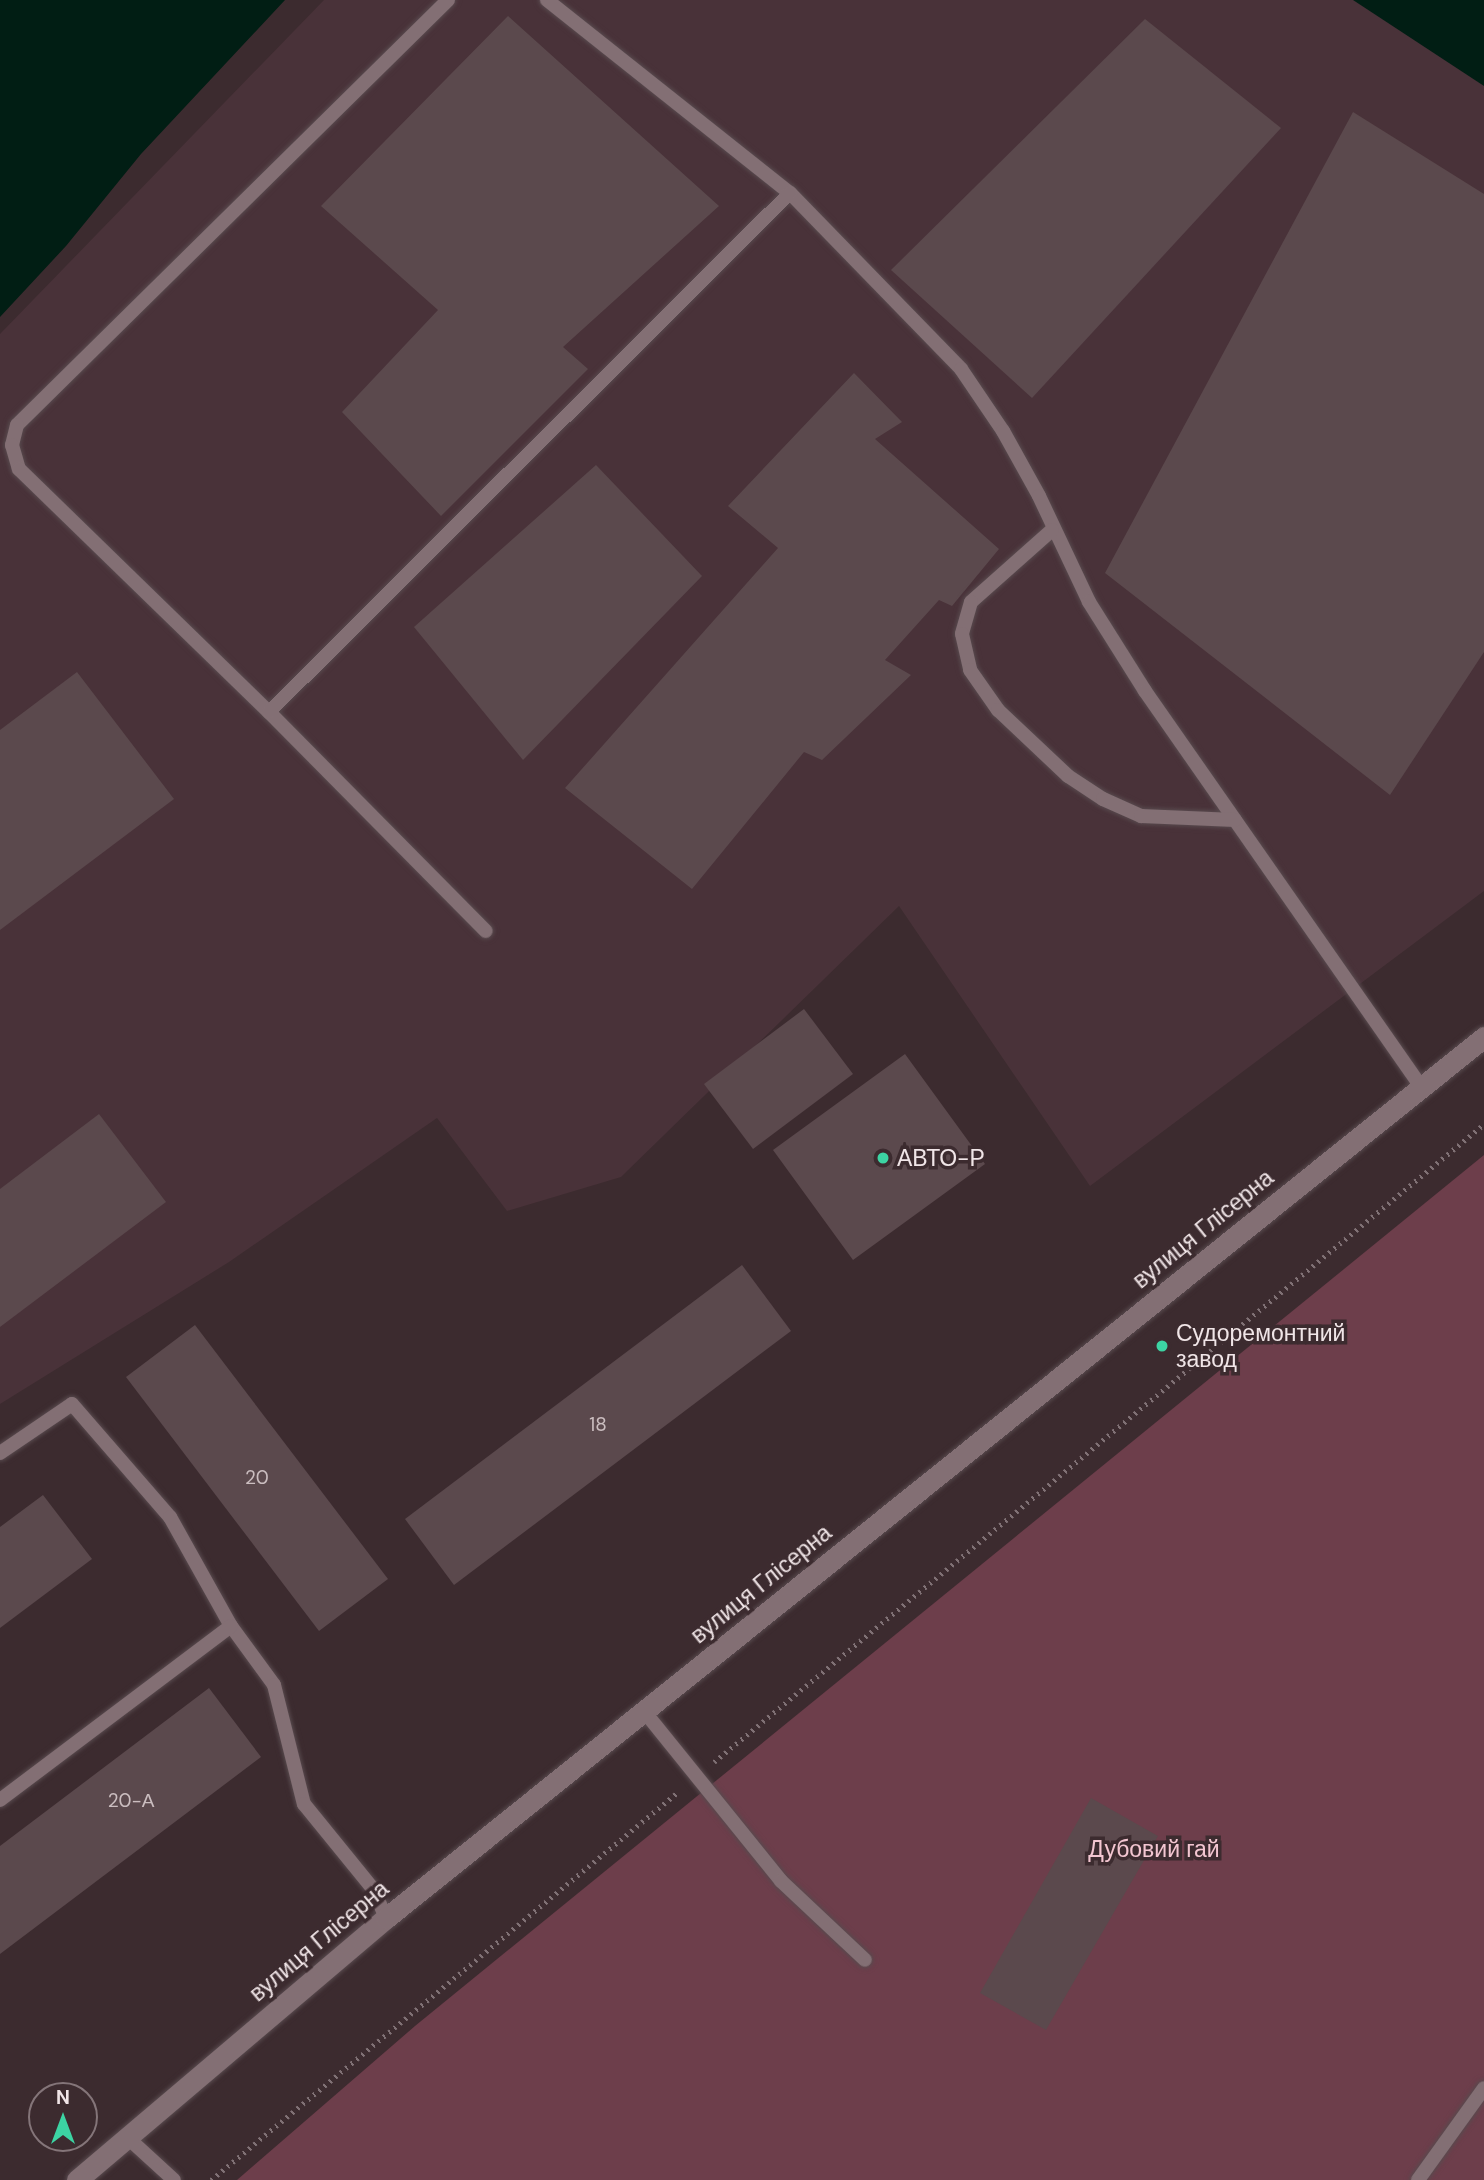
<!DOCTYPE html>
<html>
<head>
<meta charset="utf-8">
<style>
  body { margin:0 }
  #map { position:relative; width:1484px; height:2180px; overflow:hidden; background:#3c2b2f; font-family:"DM Sans",sans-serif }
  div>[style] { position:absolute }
  .built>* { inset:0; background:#493239 }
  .green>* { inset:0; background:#6d3e4b }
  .water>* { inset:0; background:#011e14 }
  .building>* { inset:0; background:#5b494d }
  .path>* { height:4.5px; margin-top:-2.25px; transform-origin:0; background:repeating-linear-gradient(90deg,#807175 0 2px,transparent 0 7px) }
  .roads { filter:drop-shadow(0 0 2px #584a4e) drop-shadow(0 0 2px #584a4e) }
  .lane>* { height:14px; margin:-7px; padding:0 7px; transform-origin:7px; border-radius:7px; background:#836f74 }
  .street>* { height:21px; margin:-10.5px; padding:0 10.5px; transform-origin:10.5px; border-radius:10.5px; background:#836f74 }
  .dots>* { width:19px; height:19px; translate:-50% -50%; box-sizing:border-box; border:4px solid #3c2b2f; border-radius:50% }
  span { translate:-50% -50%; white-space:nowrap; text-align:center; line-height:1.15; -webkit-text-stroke:7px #3c2b2f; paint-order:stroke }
  .number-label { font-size:19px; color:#cbbec0 }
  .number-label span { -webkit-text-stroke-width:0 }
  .poi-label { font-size:23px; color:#f0e5e7 }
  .left { translate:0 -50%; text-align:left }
  .street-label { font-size:23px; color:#f0e5e7 }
  .park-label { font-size:23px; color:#f3c6d1 }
  .north { position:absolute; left:28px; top:2082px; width:70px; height:70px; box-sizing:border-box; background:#3c2b2f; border:2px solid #847579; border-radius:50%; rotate:0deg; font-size:19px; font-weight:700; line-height:28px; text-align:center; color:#f0e5e7 }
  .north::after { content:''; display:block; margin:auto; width:24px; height:32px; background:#3cd4a3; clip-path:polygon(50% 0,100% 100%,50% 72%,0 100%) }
</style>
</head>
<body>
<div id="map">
  <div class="built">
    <div style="clip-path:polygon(324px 0,1484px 0,1484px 891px,1090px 1186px,899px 906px,621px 1177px,507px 1211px,437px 1118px,229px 1262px,0 1404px,0 334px)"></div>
  </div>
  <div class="green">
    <div style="clip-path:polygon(1484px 1155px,1484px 2180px,237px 2180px,415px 2026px)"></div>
  </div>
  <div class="water">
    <div style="clip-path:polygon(0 0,285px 0,141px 154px,66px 246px,0 317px)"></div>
    <div style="clip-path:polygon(1353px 0,1484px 0,1484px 86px)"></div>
  </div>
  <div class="building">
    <div style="clip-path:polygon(508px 16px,719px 206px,563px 347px,588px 369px,441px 516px,342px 412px,438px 310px,321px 206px)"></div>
    <div style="clip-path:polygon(1145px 19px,1281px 128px,1032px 398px,891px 270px)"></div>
    <div style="clip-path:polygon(1353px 112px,1484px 194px,1484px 652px,1390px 795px,1105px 573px)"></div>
    <div style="clip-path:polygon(854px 373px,902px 422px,875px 439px,999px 549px,952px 606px,939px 600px,885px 660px,911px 675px,822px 760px,804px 752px,692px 889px,565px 788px,778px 548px,728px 506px)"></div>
    <div style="clip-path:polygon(596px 465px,702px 576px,523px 760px,414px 627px)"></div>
    <div style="clip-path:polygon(77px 672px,174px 799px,0 930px,0 730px)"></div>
    <div style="clip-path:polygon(804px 1009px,853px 1074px,753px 1149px,704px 1084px)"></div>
    <div style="clip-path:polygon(905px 1054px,985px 1164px,853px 1260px,773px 1150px)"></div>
    <div style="clip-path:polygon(99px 1114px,166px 1202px,0 1327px,0 1189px)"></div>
    <div style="clip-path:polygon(742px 1265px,791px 1331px,454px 1585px,405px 1519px)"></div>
    <div style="clip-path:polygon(195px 1325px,388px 1579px,319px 1631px,126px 1377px)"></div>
    <div style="clip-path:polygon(43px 1495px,92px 1559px,0 1628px,0 1527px)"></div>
    <div style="clip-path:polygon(209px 1688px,261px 1757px,0 1954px,0 1846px)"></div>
    <div style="clip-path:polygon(1091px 1798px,1158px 1836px,1046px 2030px,980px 1993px)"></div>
  </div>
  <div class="path">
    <div style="left:714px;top:1762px;width:1000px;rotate:-39.64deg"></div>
    <div style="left:211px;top:2180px;width:607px;rotate:-39.72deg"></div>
  </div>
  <div class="roads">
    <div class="lane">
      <div style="left:448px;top:0;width:605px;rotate:135.4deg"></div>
      <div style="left:17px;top:425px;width:21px;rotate:104deg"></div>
      <div style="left:12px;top:445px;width:25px;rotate:74deg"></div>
      <div style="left:19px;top:469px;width:349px;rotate:44.2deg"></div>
      <div style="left:269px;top:712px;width:308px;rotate:45.3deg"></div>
      <div style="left:547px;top:0;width:310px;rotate:38.5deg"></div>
      <div style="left:790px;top:193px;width:245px;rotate:45.8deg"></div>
      <div style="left:961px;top:369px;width:75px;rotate:55.9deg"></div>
      <div style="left:1003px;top:431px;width:74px;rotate:61deg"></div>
      <div style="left:1039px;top:496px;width:117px;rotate:64.7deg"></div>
      <div style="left:1089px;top:602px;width:105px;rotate:57.8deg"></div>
      <div style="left:1145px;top:691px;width:483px;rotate:55.1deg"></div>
      <div style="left:1052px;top:530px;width:108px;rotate:138.4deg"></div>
      <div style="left:971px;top:602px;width:33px;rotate:106deg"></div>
      <div style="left:962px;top:634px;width:37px;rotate:77deg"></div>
      <div style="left:970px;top:670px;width:49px;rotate:55deg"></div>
      <div style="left:998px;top:710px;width:96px;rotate:43.3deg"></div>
      <div style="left:1068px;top:776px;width:42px;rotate:33.3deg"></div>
      <div style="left:1103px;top:799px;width:42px;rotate:24.1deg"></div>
      <div style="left:1141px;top:816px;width:94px;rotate:2.4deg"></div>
      <div style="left:269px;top:712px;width:735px;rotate:-44.89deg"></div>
      <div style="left:0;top:1453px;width:87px;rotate:-34.2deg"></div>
      <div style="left:72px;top:1404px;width:150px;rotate:49.1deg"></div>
      <div style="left:170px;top:1517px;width:125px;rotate:60.8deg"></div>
      <div style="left:231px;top:1626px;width:73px;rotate:53.9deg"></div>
      <div style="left:274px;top:1685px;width:123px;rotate:75.9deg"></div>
      <div style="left:304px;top:1804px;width:111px;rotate:50.9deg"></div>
      <div style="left:374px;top:1890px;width:30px;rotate:67deg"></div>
      <div style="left:644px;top:1711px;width:218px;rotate:51.1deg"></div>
      <div style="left:781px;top:1881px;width:115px;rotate:43.2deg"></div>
      <div style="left:0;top:1800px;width:289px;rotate:-37deg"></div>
      <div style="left:128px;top:2138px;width:62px;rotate:42.4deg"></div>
      <div style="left:1418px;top:2180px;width:113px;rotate:-54.3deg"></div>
    </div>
    <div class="street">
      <div style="left:77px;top:2180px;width:405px;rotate:-40.3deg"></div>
      <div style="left:386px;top:1918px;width:1408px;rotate:-38.74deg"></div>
    </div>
  </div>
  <div class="dots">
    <div style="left:883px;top:1158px;background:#3cd4a3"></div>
    <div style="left:1162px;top:1346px;background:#3cd4a3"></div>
  </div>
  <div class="number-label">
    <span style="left:598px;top:1425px">18</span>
    <span style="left:257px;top:1478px">20</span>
    <span style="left:131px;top:1801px">20-А</span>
  </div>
  <div class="poi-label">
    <span class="left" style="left:897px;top:1158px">АВТО-Р</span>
    <span class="left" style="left:1176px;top:1346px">Судоремонтний<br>завод</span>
  </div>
  <div class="street-label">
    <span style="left:1203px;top:1229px;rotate:-39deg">вулиця Глісерна</span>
    <span style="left:761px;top:1584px;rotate:-39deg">вулиця Глісерна</span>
    <span style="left:319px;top:1941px;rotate:-40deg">вулиця Глісерна</span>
  </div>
  <div class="park-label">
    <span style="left:1154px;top:1849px">Дубовий гай</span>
  </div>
  <div class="north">N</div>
</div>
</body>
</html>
